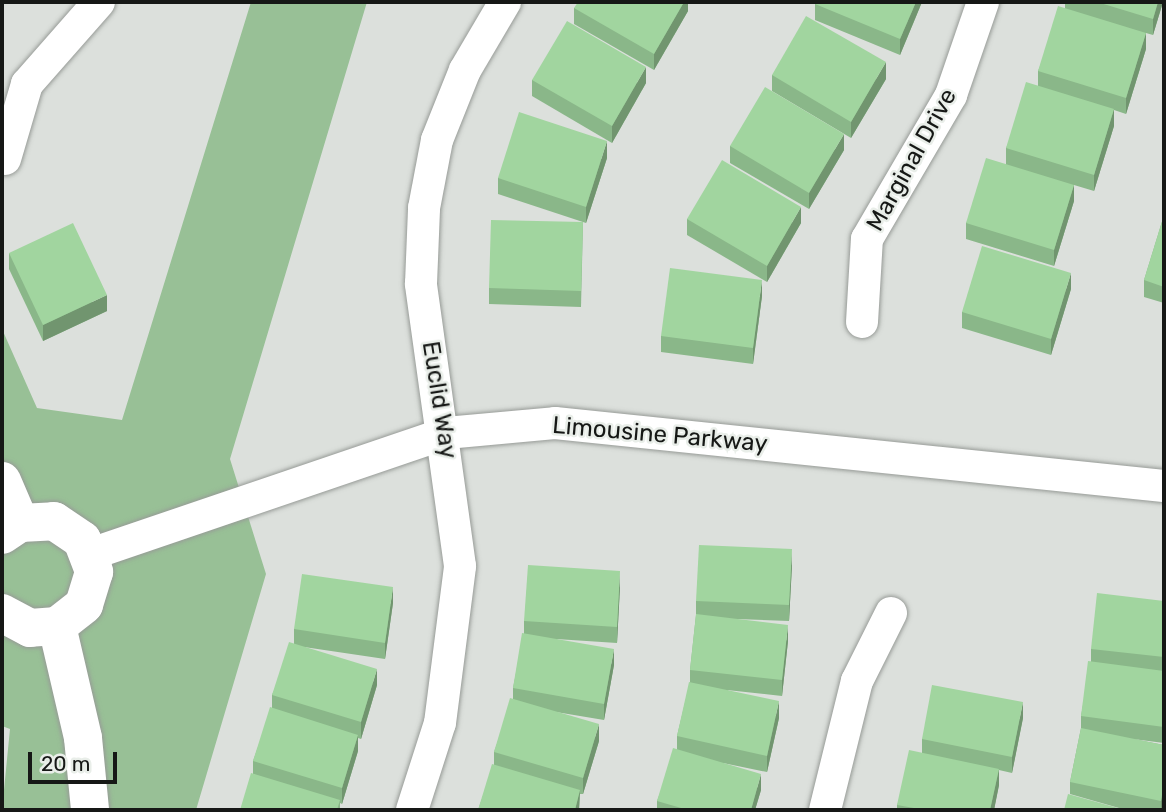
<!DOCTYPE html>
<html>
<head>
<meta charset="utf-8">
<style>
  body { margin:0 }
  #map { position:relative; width:1166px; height:812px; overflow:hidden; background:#dce0dc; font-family:Rubik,sans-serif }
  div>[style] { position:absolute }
  .green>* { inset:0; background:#98c096 }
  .roads { filter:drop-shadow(0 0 2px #979b97) drop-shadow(0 0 2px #979b97) }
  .street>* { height:32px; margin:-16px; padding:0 16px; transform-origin:16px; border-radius:16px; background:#fff }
  .secondary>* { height:38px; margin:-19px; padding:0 19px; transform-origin:19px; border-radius:19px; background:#fff }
  .wall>* { inset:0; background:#8ab789 }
  .shaded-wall>* { inset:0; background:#71956f }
  .building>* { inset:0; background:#a1d59f }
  span { translate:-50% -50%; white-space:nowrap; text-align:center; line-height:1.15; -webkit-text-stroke:5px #e9eee9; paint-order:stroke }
  .street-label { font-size:24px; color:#161816 }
  .frame { position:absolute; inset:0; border:4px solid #161816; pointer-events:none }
  .scale { position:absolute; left:28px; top:752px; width:89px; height:32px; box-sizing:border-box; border:4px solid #161816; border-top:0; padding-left:9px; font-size:21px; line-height:24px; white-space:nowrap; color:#161816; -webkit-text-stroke:5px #e9eee9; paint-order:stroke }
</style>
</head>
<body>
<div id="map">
  <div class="green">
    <div style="clip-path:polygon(251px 2px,367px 2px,230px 459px,266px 574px,196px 810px,2px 810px,10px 729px,2px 726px,2px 329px,37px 408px,122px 420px)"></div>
  </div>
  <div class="roads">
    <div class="street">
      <div style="left:5px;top:159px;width:78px;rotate:-73.7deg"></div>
      <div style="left:27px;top:84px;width:109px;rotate:-48.7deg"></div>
      <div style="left:862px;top:322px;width:83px;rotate:-86.6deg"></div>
      <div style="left:867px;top:239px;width:167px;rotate:-59.7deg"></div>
      <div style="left:951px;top:95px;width:98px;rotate:-71deg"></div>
      <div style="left:91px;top:554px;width:375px;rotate:-18.8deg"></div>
      <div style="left:446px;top:433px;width:109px;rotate:-5.2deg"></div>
      <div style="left:555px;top:423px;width:612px;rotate:5.91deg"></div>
      <div style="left:412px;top:810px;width:91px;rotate:-72.2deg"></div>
      <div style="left:440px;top:723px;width:158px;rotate:-82.7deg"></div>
      <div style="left:460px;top:566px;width:285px;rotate:-97.9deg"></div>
      <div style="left:421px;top:284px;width:76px;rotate:-87.7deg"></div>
      <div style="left:424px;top:208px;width:69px;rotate:-79.2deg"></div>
      <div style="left:437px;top:140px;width:75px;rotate:-68.2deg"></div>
      <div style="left:465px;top:70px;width:79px;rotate:-59.5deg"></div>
      <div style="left:825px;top:810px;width:133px;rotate:-76.1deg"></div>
      <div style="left:857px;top:681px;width:76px;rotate:-63.4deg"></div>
    </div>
    <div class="secondary">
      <div style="left:2px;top:481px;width:46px;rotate:66.8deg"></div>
      <div style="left:2px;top:535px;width:22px;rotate:-34deg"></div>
      <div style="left:20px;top:523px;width:34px;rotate:-3deg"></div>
      <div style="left:54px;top:521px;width:34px;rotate:34deg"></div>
      <div style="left:82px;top:540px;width:34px;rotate:69deg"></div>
      <div style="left:94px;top:572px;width:34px;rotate:107deg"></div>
      <div style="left:84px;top:605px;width:34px;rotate:142deg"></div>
      <div style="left:57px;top:626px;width:27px;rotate:176deg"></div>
      <div style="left:30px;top:628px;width:32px;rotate:-152deg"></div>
      <div style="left:57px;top:626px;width:115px;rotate:76.9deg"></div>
      <div style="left:83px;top:738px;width:72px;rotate:84.4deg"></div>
    </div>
  </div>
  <div class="wall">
    <div style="clip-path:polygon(688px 2px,688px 11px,654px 70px,574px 24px,574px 8px)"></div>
    <div style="clip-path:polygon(922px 2px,900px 55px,815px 20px,815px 4px)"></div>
    <div style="clip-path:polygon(1065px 2px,1163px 2px,1153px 35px,1146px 33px,1146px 49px,1126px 114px,1114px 110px,1114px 126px,1094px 191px,1074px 185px,1074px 201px,1054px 266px,966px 239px,966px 223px,1006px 164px,1006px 148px,1038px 86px,1038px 71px,1065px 8px)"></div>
    <div style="clip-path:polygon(772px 75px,886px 79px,851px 138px,772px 91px)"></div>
    <div style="clip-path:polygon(532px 80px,646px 83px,612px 143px,532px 96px)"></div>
    <div style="clip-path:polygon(730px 146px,844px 150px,809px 209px,730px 163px)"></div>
    <div style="clip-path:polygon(607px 158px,586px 223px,498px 194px,498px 178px)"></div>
    <div style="clip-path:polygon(1164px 215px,1164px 303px,1144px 297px,1144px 280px)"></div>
    <div style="clip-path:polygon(687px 219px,801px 223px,767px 282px,687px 235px)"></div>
    <div style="clip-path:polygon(583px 222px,581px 307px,489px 304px,489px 288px)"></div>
    <div style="clip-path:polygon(9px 253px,107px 311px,43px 341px,9px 269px)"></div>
    <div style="clip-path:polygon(1071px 289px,1051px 355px,962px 328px,962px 312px)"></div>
    <div style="clip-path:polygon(762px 296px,753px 364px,661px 352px,661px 336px)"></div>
    <div style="clip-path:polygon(792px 565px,789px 621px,736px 619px,788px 641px,782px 696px,727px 690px,779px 718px,767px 772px,723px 763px,761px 790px,755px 810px,657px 810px,657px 801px,677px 749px,677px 736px,690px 682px,690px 670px,696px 615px,696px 601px)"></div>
    <div style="clip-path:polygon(620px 587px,617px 643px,556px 639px,614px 665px,604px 720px,556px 712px,599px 741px,583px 794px,580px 794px,579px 810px,478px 810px,494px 765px,494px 752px,513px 699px,513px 688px,524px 633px,524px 621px)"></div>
    <div style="clip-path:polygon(1164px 601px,1164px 743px,1133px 739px,1164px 745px,1164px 799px,1162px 810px,1126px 810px,1070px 794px,1070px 782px,1081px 728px,1081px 716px,1091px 661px,1091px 649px)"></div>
    <div style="clip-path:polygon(393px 603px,385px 659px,304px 647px,377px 685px,361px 739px,358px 738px,358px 751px,342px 804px,340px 803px,340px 810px,253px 774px,253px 761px,272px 708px,272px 695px,294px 644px,294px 629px)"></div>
    <div style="clip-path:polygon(1023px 718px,1012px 773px,999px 770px,999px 785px,994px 810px,897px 810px,897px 805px,922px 753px,922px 739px)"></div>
  </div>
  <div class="shaded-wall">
    <div style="clip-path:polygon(684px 2px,688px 2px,688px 11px,654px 70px,654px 54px)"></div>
    <div style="clip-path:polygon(916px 2px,922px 2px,900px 55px,900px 39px)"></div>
    <div style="clip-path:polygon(1158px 2px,1163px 2px,1153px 35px,1153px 19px)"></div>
    <div style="clip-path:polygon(1146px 33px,1146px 49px,1126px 114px,1126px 98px)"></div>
    <div style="clip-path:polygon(886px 62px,886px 79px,851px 138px,851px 122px)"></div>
    <div style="clip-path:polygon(646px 67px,646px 83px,612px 143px,612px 126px)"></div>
    <div style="clip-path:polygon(1114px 109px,1114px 126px,1094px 191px,1094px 175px)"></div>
    <div style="clip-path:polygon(844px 134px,844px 150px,809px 209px,809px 193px)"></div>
    <div style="clip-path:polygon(607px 141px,607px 158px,586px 223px,586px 207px)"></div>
    <div style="clip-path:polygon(1074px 185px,1074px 201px,1054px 266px,1054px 250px)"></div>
    <div style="clip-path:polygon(801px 207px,801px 223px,767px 282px,767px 266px)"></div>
    <div style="clip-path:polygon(1071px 273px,1071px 289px,1051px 355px,1051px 339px)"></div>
    <div style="clip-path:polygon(762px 280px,762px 296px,753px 364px,753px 348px)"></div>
    <div style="clip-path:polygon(107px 295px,107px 311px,43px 341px,43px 325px)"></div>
    <div style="clip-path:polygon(792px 549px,792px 565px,789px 621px,789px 605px)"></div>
    <div style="clip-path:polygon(620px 571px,620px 587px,617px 643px,617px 627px)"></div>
    <div style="clip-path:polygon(393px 587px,393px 603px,385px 659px,385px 643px)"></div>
    <div style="clip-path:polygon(788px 625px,788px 641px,782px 696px,782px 680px)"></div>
    <div style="clip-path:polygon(614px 649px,614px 665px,604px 720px,604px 704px)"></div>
    <div style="clip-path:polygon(377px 669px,377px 685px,361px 739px,361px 722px)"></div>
    <div style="clip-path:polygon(779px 701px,779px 718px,767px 772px,767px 756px)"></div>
    <div style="clip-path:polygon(1023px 702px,1023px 718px,1012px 773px,1012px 757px)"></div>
    <div style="clip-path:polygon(599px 724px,599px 741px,583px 794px,583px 778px)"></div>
    <div style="clip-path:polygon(358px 735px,358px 751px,342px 804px,342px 788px)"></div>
    <div style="clip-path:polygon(999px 769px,999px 785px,994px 810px,990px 810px)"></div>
    <div style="clip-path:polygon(761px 774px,761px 790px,755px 810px,751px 810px)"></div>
    <div style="clip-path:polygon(1164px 783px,1164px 799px,1162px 810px,1161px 810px,1161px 801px)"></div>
    <div style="clip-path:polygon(580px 790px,579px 810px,575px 810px)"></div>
  </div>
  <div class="building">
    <div style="clip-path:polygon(578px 2px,684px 2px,654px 54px,574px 8px)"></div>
    <div style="clip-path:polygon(816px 2px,916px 2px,900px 39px,815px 4px)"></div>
    <div style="clip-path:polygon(1097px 2px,1158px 2px,1153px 19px)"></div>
    <div style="clip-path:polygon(1058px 6px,1146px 33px,1126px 98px,1038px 71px)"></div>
    <div style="clip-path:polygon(806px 16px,886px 62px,851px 122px,772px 75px)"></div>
    <div style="clip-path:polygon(567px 21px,646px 67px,612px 126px,532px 80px)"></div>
    <div style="clip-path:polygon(1026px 82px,1114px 109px,1094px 175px,1006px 148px)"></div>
    <div style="clip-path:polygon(765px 87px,844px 134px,809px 193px,730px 146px)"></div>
    <div style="clip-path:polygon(519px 112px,607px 141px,586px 207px,498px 178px)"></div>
    <div style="clip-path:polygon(986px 158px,1074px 185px,1054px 250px,966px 223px)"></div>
    <div style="clip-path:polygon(722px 160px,801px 207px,767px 266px,687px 219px)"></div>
    <div style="clip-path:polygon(1164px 215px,1164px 287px,1144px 280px)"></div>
    <div style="clip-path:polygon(491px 220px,583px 222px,581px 291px,489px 288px)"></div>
    <div style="clip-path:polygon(73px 223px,107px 295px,43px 325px,9px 253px)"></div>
    <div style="clip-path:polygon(982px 246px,1071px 273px,1051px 339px,962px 312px)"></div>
    <div style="clip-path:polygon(670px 268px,762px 280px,753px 348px,661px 336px)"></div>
    <div style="clip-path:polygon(699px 545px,792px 549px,789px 605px,696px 601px)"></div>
    <div style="clip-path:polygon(528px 565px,620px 571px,617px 627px,524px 621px)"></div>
    <div style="clip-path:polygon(302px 574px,393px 587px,385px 643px,294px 629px)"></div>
    <div style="clip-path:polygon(1097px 593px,1164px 601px,1164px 657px,1091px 649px)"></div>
    <div style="clip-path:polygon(696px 614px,788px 625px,782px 680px,690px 670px)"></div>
    <div style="clip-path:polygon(522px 633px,614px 649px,604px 704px,513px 688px)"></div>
    <div style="clip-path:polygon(289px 642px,377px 669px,361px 722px,272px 695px)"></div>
    <div style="clip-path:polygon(1088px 661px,1164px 671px,1164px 727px,1081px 716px)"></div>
    <div style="clip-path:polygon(689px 682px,779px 701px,767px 756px,677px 736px)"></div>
    <div style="clip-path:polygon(932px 685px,1023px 702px,1012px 757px,922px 739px)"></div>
    <div style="clip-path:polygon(510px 698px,599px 724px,583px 778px,494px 752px)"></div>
    <div style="clip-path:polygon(270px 707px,358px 735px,342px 788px,253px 761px)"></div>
    <div style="clip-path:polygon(1081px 728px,1164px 745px,1164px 783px,1161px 801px,1070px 782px)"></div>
    <div style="clip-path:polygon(673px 748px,761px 774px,751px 810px,688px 810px,657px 801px)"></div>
    <div style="clip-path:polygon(909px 750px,999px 769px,990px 810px,925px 810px,897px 805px)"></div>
    <div style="clip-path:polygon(492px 764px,580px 790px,575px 810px,478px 810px)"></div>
    <div style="clip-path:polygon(251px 773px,340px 800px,337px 810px,240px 810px)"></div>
    <div style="clip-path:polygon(1068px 794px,1125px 810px,1064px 810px)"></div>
  </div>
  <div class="street-label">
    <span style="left:912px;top:160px;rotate:-61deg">Marginal Drive</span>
    <span style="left:439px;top:400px;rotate:81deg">Euclid Way</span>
    <span style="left:660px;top:435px;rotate:5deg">Limousine Parkway</span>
  </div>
  <div class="frame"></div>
  <div class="scale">20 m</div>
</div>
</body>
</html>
